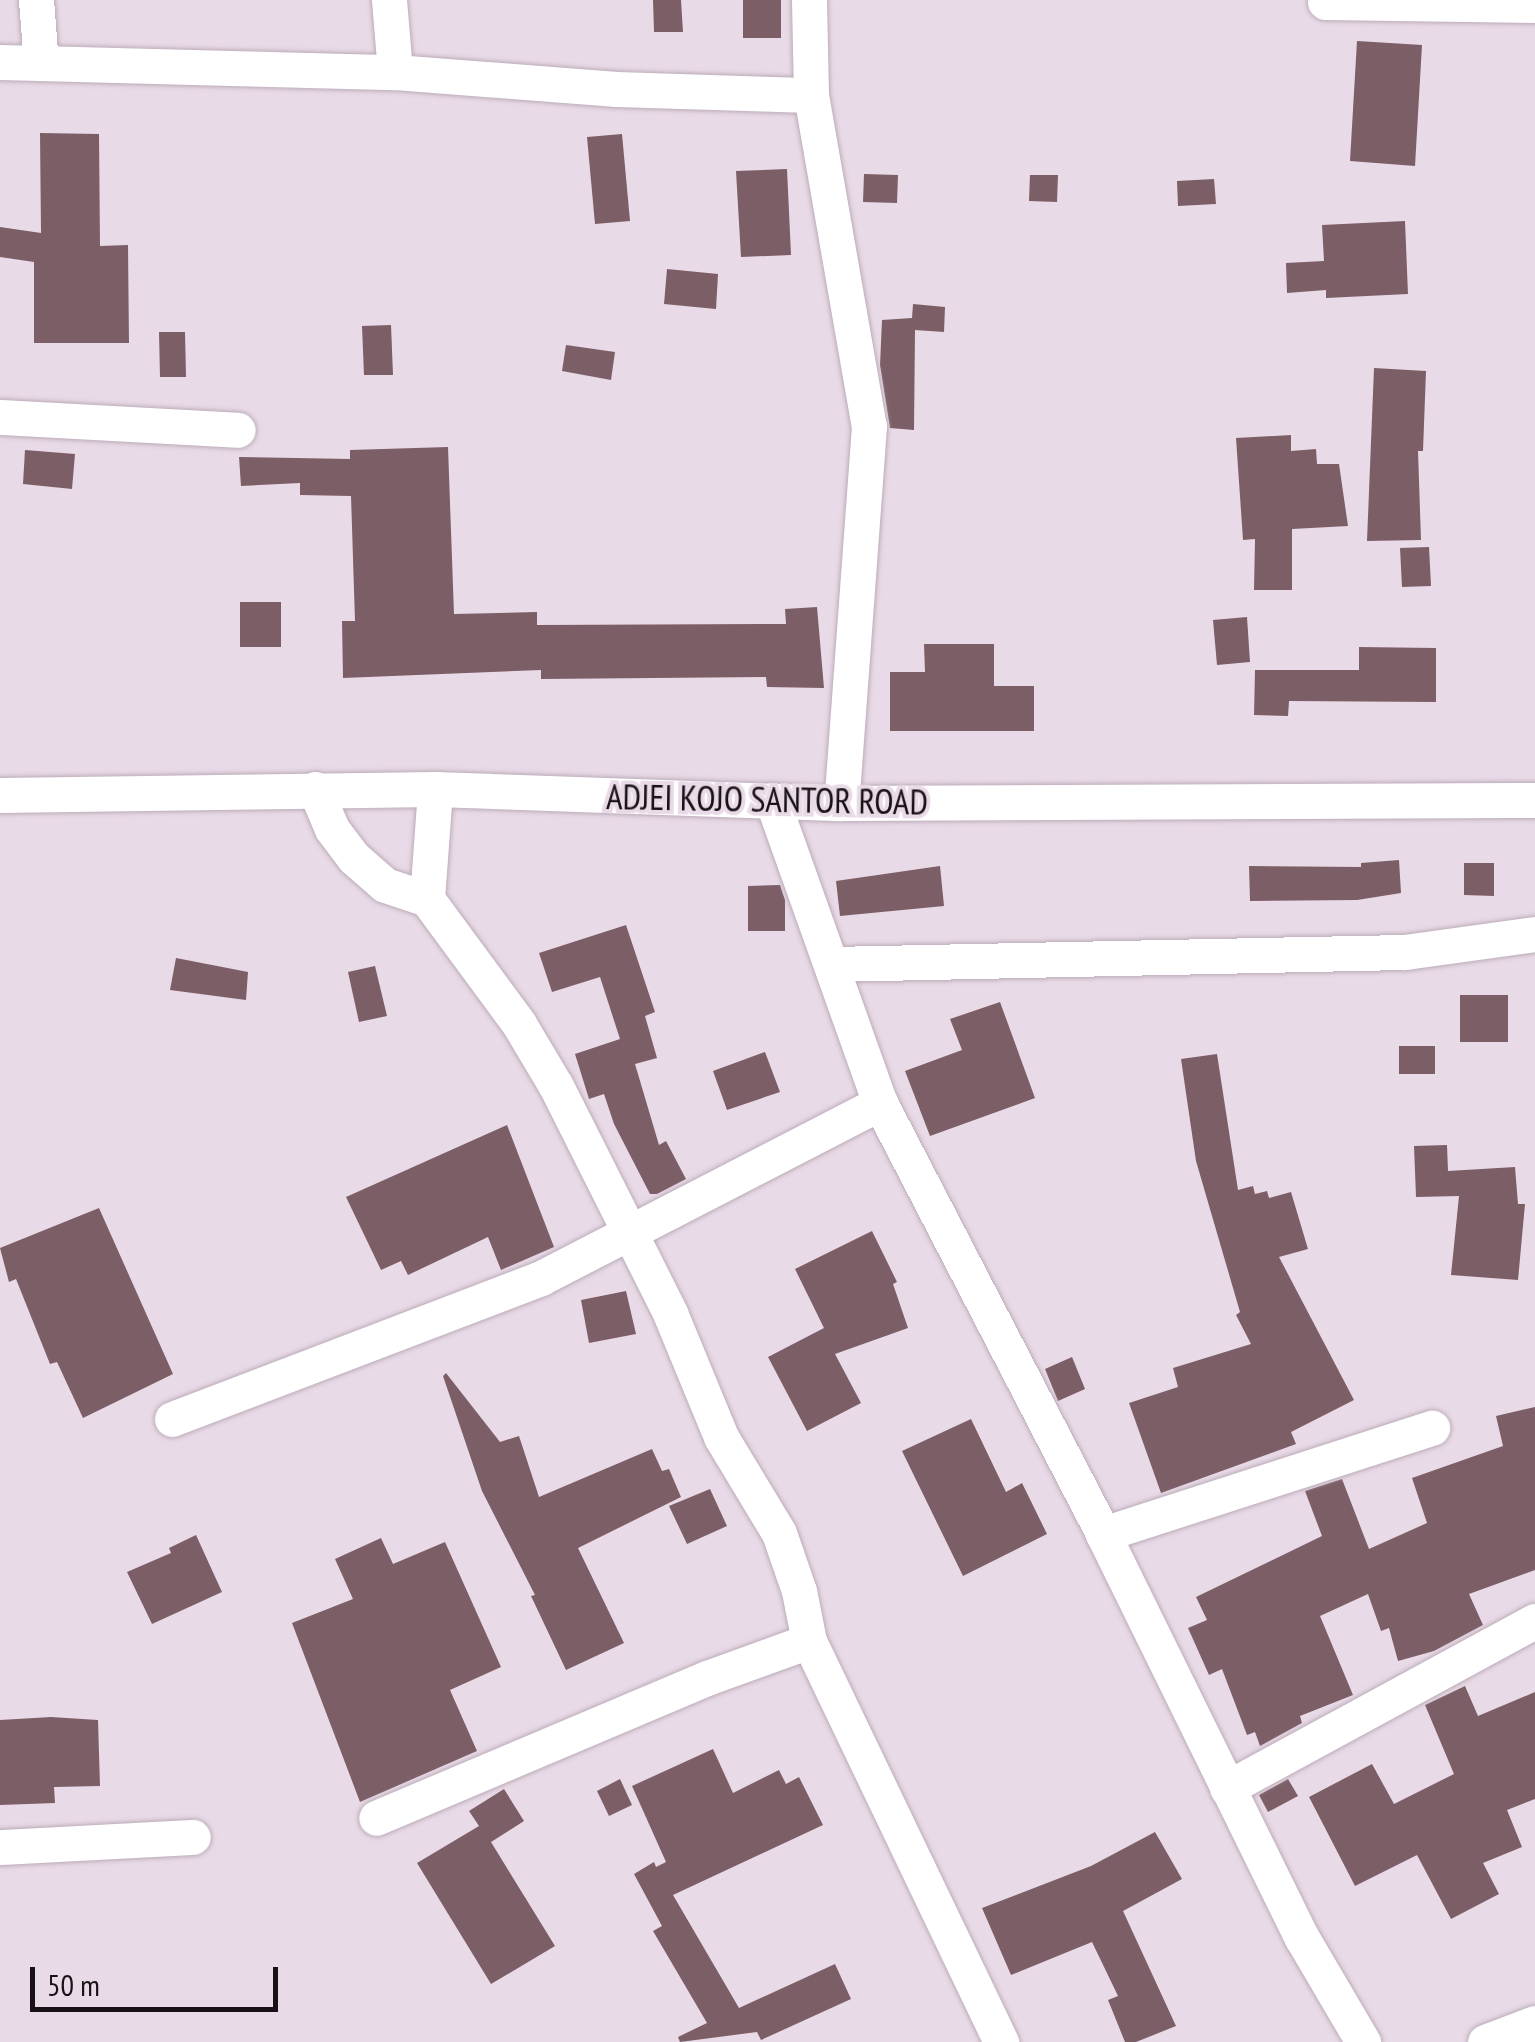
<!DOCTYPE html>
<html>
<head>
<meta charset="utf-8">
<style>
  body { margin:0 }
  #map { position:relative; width:1535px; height:2042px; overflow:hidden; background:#e9dae7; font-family:"PT Sans Narrow",sans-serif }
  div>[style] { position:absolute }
  .building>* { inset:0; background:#7c5e66 }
  .roads { filter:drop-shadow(0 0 2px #bbacb9) drop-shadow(0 0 2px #bbacb9) }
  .minor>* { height:35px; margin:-17.5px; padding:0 17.5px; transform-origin:17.5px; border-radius:17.5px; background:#fff }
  span { translate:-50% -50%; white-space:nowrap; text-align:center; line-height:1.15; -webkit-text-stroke:8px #e9dae7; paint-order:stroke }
  .street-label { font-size:35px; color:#181217 }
  .scale { position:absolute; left:30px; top:1967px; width:248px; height:45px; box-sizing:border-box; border:5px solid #181217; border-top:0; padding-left:12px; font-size:30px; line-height:35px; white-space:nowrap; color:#181217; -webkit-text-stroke:8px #e9dae7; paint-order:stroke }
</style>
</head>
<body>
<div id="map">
  <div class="building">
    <div style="clip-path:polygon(653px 0,681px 0,683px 32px,654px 32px)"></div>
    <div style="clip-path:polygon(743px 0,781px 0,781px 38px,743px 38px)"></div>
    <div style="clip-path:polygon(1357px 41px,1422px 45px,1415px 166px,1350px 161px)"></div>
    <div style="clip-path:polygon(40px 133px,99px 134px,100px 246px,128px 245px,129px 343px,34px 343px,34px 262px,0 257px,0 227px,41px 233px)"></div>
    <div style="clip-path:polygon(622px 134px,630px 221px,595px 224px,587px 137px)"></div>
    <div style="clip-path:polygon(787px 169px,791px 255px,741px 257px,736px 171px)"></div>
    <div style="clip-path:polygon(864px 174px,898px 175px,897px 203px,863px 202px)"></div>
    <div style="clip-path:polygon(1030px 175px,1058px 175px,1057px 202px,1029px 201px)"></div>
    <div style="clip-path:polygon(1214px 179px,1216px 204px,1178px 206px,1177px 181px)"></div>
    <div style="clip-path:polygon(1405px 221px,1408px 294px,1326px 298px,1326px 290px,1287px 293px,1286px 263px,1324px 261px,1322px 225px)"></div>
    <div style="clip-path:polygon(667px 269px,718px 274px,716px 309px,664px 304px)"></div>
    <div style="clip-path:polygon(913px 304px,945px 307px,944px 332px,915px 330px,914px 430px,890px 428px,880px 365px,882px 320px,912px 318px)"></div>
    <div style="clip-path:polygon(391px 325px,393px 375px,364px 375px,362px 326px)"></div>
    <div style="clip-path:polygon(159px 332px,185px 332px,186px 377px,160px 377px)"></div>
    <div style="clip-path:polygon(566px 345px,615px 352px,611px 380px,562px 371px)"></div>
    <div style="clip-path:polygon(1374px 368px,1426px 371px,1423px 451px,1418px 451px,1421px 540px,1367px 541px)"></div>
    <div style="clip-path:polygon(1291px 435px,1291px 451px,1316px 449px,1317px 464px,1339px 464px,1348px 526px,1292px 529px,1292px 590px,1254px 590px,1255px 539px,1243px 540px,1236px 438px)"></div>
    <div style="clip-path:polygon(448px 447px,454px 614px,537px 612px,537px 625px,786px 624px,785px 609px,817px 607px,824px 688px,767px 687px,766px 677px,541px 679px,541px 670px,343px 678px,342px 621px,355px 621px,351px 496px,300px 495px,300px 483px,241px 486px,239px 457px,350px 459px,350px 450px)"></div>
    <div style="clip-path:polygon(25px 450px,75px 454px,72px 489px,23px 484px)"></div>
    <div style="clip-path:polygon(1429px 547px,1431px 586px,1402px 587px,1400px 548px)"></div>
    <div style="clip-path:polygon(240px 602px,281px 602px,281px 647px,240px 647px)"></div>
    <div style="clip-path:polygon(1247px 617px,1250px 662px,1217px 665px,1213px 620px)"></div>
    <div style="clip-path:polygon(924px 644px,994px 644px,994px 686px,1034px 686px,1034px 731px,890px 731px,890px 672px,925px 672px)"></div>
    <div style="clip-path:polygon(1359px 647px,1436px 648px,1436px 702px,1289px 701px,1288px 716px,1254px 715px,1255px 670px,1359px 670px)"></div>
    <div style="clip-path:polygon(1399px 860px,1401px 893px,1357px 900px,1250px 901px,1249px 866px,1361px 867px,1361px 863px)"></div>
    <div style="clip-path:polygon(1464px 863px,1494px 863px,1494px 896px,1464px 895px)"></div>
    <div style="clip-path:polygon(940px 866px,944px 906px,840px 916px,836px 881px)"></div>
    <div style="clip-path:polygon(780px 885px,785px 900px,785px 931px,748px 931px,748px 886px)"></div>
    <div style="clip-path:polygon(626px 925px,655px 1012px,645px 1016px,657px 1058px,635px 1064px,659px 1145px,666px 1141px,686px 1179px,657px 1194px,650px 1194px,614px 1124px,604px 1094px,589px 1099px,575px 1054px,620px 1039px,600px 977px,552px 992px,539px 953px)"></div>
    <div style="clip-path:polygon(176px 958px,248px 972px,246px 1000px,170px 990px)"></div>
    <div style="clip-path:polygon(375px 966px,387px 1016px,359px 1022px,348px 972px)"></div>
    <div style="clip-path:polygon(1460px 995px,1508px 995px,1508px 1042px,1460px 1042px)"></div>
    <div style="clip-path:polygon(1000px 1002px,1035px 1098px,930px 1136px,905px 1071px,962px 1050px,950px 1019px)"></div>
    <div style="clip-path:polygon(1399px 1046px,1435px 1046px,1435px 1074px,1399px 1074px)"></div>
    <div style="clip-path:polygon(765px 1052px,780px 1092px,727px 1110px,713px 1071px)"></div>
    <div style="clip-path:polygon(1217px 1054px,1238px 1190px,1253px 1186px,1255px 1194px,1267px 1191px,1269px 1198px,1291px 1192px,1308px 1249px,1279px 1257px,1354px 1400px,1291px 1432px,1296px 1444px,1161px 1493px,1129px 1403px,1178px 1387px,1173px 1368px,1251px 1344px,1236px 1315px,1240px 1312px,1196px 1161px,1181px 1059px)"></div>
    <div style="clip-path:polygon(507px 1125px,554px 1247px,501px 1270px,488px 1237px,408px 1275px,401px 1261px,381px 1270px,346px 1197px)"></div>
    <div style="clip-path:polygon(1447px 1145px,1448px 1171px,1515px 1167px,1518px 1204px,1525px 1204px,1518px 1280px,1451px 1275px,1459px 1196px,1416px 1197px,1414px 1146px)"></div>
    <div style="clip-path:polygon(99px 1208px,173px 1374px,83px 1418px,57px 1362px,50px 1364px,16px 1279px,9px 1282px,0 1248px)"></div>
    <div style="clip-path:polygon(872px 1231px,897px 1282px,893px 1284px,908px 1328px,835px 1354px,861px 1403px,807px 1431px,768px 1357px,824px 1328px,795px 1269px)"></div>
    <div style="clip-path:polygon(626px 1291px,636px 1334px,589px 1343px,581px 1300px)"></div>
    <div style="clip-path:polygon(1072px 1357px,1085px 1389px,1058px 1401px,1045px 1369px)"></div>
    <div style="clip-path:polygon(446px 1373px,500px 1442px,519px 1436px,539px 1497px,652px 1449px,662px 1471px,669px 1469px,681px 1497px,578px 1548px,624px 1643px,566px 1670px,531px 1596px,535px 1595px,482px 1491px,443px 1376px)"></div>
    <div style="clip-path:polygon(1535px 1407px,1535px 1570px,1469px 1594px,1483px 1625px,1434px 1651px,1398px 1661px,1389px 1628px,1381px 1631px,1368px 1594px,1320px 1616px,1353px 1695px,1300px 1716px,1302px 1723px,1260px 1746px,1255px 1732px,1247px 1735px,1222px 1669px,1209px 1675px,1188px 1628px,1207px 1620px,1196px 1597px,1322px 1536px,1305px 1491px,1342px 1479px,1369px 1549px,1427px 1523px,1412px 1478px,1503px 1446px,1496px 1416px)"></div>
    <div style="clip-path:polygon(971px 1419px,1006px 1492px,1022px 1483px,1047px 1534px,963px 1576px,902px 1451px)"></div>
    <div style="clip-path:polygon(710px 1489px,727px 1526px,687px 1544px,669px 1506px)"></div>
    <div style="clip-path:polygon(196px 1535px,222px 1592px,152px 1624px,127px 1572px,171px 1553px,169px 1548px)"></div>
    <div style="clip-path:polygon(381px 1538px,393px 1564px,445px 1542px,501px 1667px,450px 1690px,477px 1751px,360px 1802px,292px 1623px,353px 1599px,335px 1559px)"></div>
    <div style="clip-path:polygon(1465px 1686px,1478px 1716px,1535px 1692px,1535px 1799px,1507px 1810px,1522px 1847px,1483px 1863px,1499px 1894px,1451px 1919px,1417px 1855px,1355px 1886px,1309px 1797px,1372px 1764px,1394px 1804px,1454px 1774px,1425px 1705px)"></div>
    <div style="clip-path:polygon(51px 1717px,98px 1720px,100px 1786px,54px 1787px,55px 1803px,0 1805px,0 1720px)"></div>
    <div style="clip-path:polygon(713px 1749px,733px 1793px,779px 1770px,786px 1784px,799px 1777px,823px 1825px,673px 1895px,739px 2008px,835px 1964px,851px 1999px,761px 2040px,757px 2032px,680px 2042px,678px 2037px,707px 2023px,653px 1931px,662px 1926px,634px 1874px,654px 1862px,656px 1867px,666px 1862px,632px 1786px)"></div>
    <div style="clip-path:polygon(620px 1779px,632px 1805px,609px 1816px,597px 1791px)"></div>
    <div style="clip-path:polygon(1288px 1779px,1298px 1796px,1268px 1812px,1259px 1795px)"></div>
    <div style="clip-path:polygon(504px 1789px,524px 1821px,491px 1842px,555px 1946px,491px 1984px,417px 1863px,479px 1826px,469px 1811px)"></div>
    <div style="clip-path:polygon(1155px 1832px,1182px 1879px,1123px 1911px,1176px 2026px,1136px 2042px,1125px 2042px,1108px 2000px,1118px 1996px,1092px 1942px,1011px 1975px,982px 1908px,1091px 1866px)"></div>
  </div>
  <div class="roads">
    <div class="minor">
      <div style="left:36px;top:0;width:63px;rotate:85.5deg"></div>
      <div style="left:389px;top:0;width:72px;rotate:85.2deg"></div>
      <div style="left:809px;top:0;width:95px;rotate:88.8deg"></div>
      <div style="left:811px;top:95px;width:336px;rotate:80.1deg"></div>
      <div style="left:869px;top:426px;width:378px;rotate:94.2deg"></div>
      <div style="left:1325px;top:2px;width:210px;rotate:0.8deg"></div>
      <div style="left:0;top:62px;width:395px;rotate:1.5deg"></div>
      <div style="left:395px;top:72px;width:222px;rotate:4.4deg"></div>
      <div style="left:616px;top:89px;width:195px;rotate:1.8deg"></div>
      <div style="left:0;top:417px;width:238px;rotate:3.1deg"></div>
      <div style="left:315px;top:789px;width:43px;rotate:67deg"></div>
      <div style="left:332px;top:829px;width:36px;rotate:53deg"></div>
      <div style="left:354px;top:858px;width:41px;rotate:41.1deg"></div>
      <div style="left:385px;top:885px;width:44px;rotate:18.4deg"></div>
      <div style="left:427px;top:899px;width:155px;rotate:53.6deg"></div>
      <div style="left:519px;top:1024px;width:72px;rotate:59.2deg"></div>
      <div style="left:556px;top:1086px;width:254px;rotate:63.3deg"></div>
      <div style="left:670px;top:1313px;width:134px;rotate:67.6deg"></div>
      <div style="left:721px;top:1437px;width:112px;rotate:58.9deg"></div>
      <div style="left:779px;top:1533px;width:61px;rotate:71deg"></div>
      <div style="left:799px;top:1591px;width:51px;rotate:78.7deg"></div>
      <div style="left:809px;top:1641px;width:109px;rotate:160.1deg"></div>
      <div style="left:707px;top:1678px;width:359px;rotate:157.1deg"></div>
      <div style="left:0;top:795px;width:435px;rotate:-0.8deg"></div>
      <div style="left:435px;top:789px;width:406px;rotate:2deg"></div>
      <div style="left:841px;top:803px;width:694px;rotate:-0.25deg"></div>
      <div style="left:772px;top:800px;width:322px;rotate:70.4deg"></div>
      <div style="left:880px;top:1103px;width:485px;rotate:62.6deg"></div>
      <div style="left:1103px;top:1534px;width:450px;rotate:63.8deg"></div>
      <div style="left:1302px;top:1938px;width:121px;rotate:59.6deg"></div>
      <div style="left:427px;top:899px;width:110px;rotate:-85.8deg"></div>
      <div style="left:831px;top:964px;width:574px;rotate:-1.2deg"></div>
      <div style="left:1405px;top:952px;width:131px;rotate:-7.9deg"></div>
      <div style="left:172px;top:1419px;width:395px;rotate:-20.9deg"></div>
      <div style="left:541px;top:1278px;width:382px;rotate:-27.3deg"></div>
      <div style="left:1103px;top:1534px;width:346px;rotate:-17.9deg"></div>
      <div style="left:809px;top:1641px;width:445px;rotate:64.4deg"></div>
      <div style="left:1227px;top:1788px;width:350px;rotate:-28.5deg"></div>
      <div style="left:0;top:1847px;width:193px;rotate:-3deg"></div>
      <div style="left:1485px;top:2042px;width:53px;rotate:-20.8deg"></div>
    </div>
  </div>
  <div class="street-label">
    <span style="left:767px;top:799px;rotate:1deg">ADJEI KOJO SANTOR ROAD</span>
  </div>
  <div class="scale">50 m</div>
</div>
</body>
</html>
